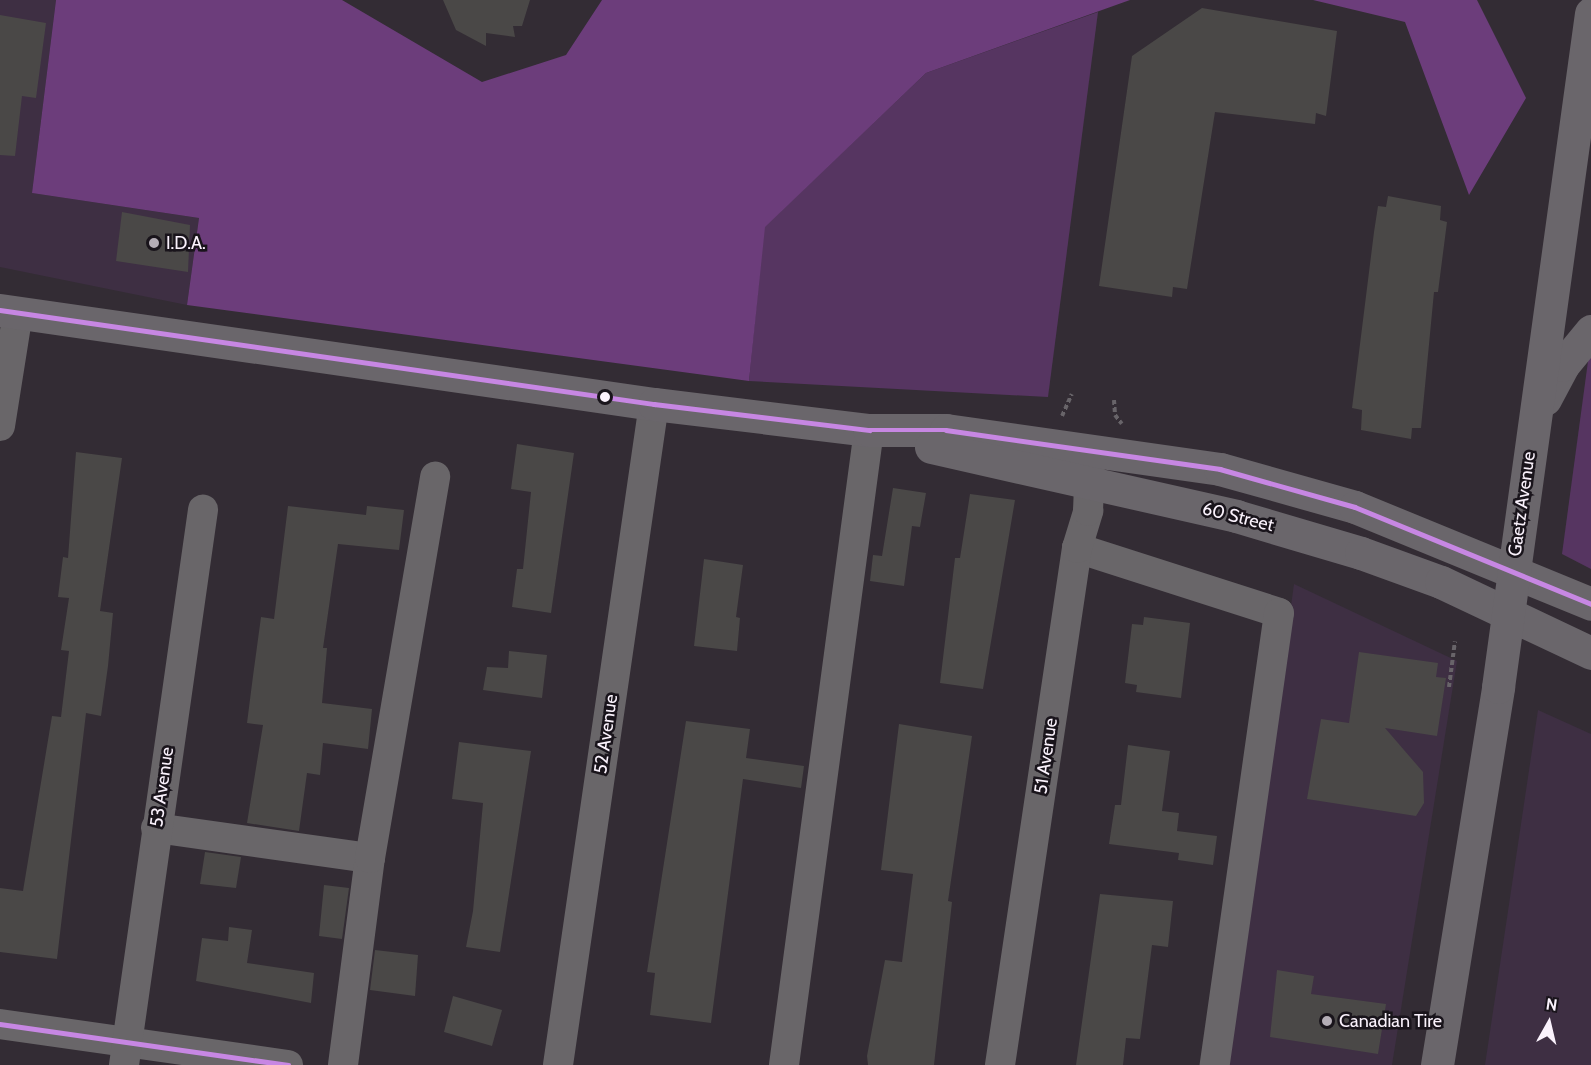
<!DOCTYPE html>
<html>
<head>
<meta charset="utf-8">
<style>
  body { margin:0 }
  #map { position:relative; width:1591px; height:1065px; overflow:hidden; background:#332c34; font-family:Cabin,sans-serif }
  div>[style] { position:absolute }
  .built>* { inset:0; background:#3e2f43 }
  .green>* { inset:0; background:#563561 }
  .forest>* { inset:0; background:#6c3d7b }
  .building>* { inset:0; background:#4a4847 }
  .path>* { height:4px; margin-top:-2px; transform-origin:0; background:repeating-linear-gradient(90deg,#686469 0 4.5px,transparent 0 7.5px) }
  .minor>* { height:30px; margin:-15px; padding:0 15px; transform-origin:15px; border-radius:15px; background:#696669 }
  .major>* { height:33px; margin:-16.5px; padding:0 16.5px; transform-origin:16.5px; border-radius:16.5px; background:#6a666b }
  .bus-1>* { height:4.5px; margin:-2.25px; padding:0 2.25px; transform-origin:2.25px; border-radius:2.25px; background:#c787e3 }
  .dots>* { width:16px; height:16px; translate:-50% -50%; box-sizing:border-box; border:3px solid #19141b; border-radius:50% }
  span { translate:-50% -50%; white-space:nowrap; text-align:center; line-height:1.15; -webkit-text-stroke:5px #19141b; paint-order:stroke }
  .poi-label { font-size:18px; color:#faf2fc }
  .left { translate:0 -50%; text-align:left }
  .street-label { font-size:18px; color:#faf2fc }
  .north { position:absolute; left:1519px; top:993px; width:60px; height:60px; -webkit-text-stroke:4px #19141b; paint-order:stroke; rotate:8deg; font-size:16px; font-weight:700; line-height:24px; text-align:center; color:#faf2fc }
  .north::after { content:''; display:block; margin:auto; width:21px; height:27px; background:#faf2fc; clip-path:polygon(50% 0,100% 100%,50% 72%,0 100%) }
</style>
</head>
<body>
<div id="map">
  <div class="built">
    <div style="clip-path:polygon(0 0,56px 0,32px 193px,199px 218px,187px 305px,0 267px)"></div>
    <div style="clip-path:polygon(1294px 584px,1457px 661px,1392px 1065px,1228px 1065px)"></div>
    <div style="clip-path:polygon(1538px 710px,1591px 734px,1591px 1065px,1485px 1065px)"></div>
  </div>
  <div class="green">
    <div style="clip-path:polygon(1098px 12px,1048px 397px,749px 381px,764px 227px,926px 73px)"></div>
    <div style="clip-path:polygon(1591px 339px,1591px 569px,1562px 554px)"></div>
  </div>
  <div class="forest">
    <div style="clip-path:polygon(56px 0,342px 0,482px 82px,566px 55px,602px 0,1130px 0,926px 73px,765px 227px,749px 381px,187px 305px,199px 218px,32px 193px)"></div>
    <div style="clip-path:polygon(1313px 0,1477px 0,1526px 98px,1469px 195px,1405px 22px)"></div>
  </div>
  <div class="building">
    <div style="clip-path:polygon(443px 0,530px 0,522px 26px,513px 26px,515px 37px,486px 33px,486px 46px,456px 30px)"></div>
    <div style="clip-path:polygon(1202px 8px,1337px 31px,1326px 116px,1316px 113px,1315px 124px,1215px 112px,1187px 289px,1173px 287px,1172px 297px,1099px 286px,1132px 56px)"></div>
    <div style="clip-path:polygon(0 15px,46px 23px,36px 98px,22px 96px,15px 156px,0 155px)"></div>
    <div style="clip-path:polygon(1388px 196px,1441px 206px,1440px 220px,1447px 222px,1438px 292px,1434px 292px,1421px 428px,1412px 428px,1411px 439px,1361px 430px,1362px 410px,1352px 408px,1374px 232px,1378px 206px,1386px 207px)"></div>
    <div style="clip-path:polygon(122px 212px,190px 225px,188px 272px,116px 261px)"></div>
    <div style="clip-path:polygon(517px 444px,574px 453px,551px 613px,512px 607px,517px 569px,523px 569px,531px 492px,511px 489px)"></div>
    <div style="clip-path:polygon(76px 452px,122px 458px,100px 611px,113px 613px,108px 666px,101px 716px,86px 713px,57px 959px,0 952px,0 888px,23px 891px,52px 716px,61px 717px,69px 651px,61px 650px,69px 598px,58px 597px,63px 557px,68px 558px)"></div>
    <div style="clip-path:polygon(893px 488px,926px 493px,920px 527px,912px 526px,904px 586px,870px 581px,873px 555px,882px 556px)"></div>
    <div style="clip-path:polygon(970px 494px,1015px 500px,983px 689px,940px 683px,955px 558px,960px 558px)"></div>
    <div style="clip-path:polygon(288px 506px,366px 515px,367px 506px,404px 510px,399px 550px,338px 544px,323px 648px,327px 648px,322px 703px,372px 709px,368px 749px,323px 743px,320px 775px,307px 773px,299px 831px,247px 823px,263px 725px,247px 723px,253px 676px,261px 617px,274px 619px)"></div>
    <div style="clip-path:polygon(704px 559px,743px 565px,736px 617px,740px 618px,737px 651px,694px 646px)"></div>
    <div style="clip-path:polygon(1144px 617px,1190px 623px,1181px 698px,1136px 692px,1137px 685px,1125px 683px,1132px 624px,1143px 625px)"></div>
    <div style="clip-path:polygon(509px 651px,547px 655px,542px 698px,483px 690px,487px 667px,508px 668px)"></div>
    <div style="clip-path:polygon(1359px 652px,1438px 663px,1436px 677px,1446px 678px,1437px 736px,1385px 728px,1423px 772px,1424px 803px,1416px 816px,1307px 799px,1321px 719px,1349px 723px)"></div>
    <div style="clip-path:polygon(686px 721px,750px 729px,746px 758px,804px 766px,801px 788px,743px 779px,711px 1023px,650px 1015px,655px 973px,647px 972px)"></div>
    <div style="clip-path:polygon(899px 724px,972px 736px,948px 901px,952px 902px,934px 1065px,868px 1065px,867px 1056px,885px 960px,902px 962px,913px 874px,881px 870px)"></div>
    <div style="clip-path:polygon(459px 742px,531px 751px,500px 952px,466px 947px,473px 911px,483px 803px,452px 799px)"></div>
    <div style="clip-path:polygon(1128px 745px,1170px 751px,1162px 811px,1179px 813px,1177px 831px,1217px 836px,1213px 865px,1178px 860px,1179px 853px,1109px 844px,1115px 805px,1121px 805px)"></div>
    <div style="clip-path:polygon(205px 852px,241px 857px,236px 888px,200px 884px)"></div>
    <div style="clip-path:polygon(324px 885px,349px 888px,342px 939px,319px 936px)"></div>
    <div style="clip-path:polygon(1100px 894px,1173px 901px,1168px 947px,1152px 945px,1140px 1039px,1126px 1038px,1123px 1065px,1076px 1065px)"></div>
    <div style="clip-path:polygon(229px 927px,252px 930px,247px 963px,314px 973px,311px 1003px,196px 981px,202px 938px,228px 941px)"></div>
    <div style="clip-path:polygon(375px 950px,418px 955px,415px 996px,370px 990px)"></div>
    <div style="clip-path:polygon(1277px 970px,1314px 976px,1311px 994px,1386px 1004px,1378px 1054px,1270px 1037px)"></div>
    <div style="clip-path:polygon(453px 996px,502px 1010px,492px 1046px,444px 1032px)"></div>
  </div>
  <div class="path">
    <div style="left:1114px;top:400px;width:15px;rotate:86deg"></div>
    <div style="left:1115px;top:415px;width:11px;rotate:52deg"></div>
    <div style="left:1062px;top:416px;width:24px;rotate:-66deg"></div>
    <div style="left:1449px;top:687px;width:46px;rotate:-82.6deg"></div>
  </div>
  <div class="minor">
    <div style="left:0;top:426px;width:115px;rotate:-81deg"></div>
    <div style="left:1077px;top:548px;width:212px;rotate:17.8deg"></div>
    <div style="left:1279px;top:613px;width:457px;rotate:98.1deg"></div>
    <div style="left:156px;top:828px;width:216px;rotate:8deg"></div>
    <div style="left:0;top:1024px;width:291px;rotate:8.1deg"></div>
    <div style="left:124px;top:1065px;width:561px;rotate:-81.9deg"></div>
    <div style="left:343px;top:1065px;width:209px;rotate:-82.6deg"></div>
    <div style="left:370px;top:858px;width:387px;rotate:-80.3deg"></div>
    <div style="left:558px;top:1065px;width:668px;rotate:-81.74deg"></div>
    <div style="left:784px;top:1065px;width:641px;rotate:-82.38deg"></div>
    <div style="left:1000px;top:1065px;width:523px;rotate:-81.53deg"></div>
    <div style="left:1077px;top:548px;width:39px;rotate:-73deg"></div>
    <div style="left:1088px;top:511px;width:50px;rotate:-87.7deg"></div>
  </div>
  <div class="major">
    <div style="left:0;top:310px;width:661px;rotate:8.18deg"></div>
    <div style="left:654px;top:404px;width:217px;rotate:6.9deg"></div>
    <div style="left:869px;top:430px;width:77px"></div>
    <div style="left:946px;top:430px;width:277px;rotate:8.1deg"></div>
    <div style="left:1220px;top:469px;width:140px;rotate:15.7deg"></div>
    <div style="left:1355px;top:507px;width:255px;rotate:22.3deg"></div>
    <div style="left:1545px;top:399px;width:38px;rotate:-62deg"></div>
    <div style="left:1563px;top:365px;width:44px;rotate:-50.5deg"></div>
    <div style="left:931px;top:447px;width:313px;rotate:12.7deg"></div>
    <div style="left:1236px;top:516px;width:130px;rotate:16.5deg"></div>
    <div style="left:1361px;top:553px;width:85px;rotate:19.9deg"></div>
    <div style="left:1441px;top:582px;width:166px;rotate:25.3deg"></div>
    <div style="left:1437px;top:1065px;width:383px;rotate:-80.8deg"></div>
    <div style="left:1498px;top:687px;width:680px;rotate:-82.14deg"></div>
  </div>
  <div class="bus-1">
    <div style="left:0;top:310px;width:661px;rotate:8.18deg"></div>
    <div style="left:654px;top:404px;width:217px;rotate:6.9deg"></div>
    <div style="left:869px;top:430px;width:77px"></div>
    <div style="left:946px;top:430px;width:277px;rotate:8.1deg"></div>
    <div style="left:1220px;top:469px;width:140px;rotate:15.7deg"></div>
    <div style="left:1355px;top:507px;width:255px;rotate:22.3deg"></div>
    <div style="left:0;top:1024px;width:291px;rotate:8.1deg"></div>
  </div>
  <div class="dots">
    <div style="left:154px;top:243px;background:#b4adb6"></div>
    <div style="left:605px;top:397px;background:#faf2fc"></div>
    <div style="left:1327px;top:1021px;background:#b4adb6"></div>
  </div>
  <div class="poi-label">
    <span class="left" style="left:166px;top:243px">I.D.A.</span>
    <span class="left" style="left:1339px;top:1021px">Canadian Tire</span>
  </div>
  <div class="street-label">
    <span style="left:1522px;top:504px;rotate:-82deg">Gaetz Avenue</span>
    <span style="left:1238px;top:517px;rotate:14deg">60 Street</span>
    <span style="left:606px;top:734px;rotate:-82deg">52 Avenue</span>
    <span style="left:1046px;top:756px;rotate:-82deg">51 Avenue</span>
    <span style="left:162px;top:787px;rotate:-82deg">53 Avenue</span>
  </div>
  <div class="north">N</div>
</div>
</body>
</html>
